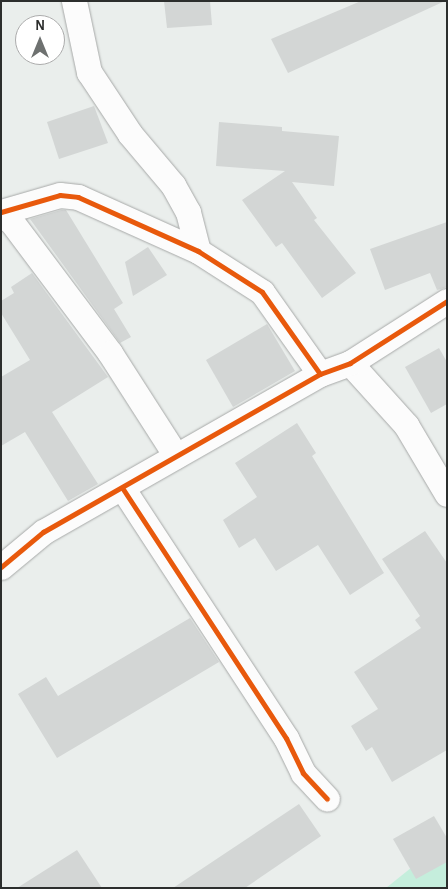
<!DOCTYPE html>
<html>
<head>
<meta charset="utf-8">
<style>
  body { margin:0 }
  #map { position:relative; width:448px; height:889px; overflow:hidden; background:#eaeeec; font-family:"Alegreya Sans",sans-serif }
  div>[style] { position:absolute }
  .green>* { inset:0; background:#c5eedc }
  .building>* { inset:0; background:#d3d6d5 }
  .roads { filter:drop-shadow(0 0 1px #a7a9a8) drop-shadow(0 0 1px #a7a9a8) }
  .minor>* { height:25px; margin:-12.5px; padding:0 12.5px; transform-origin:12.5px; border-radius:12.5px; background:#fcfcfc }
  .cycleway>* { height:5px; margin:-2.5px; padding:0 2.5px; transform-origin:2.5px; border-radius:2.5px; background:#e8590c }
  span { translate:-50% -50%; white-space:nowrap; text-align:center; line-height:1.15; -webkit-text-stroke:4px #fff; paint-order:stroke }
  .frame { position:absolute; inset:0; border:2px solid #2c2e2d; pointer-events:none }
  .north { position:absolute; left:15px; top:15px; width:50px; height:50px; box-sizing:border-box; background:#fff; border:1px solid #ababab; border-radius:50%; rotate:0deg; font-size:14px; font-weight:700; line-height:20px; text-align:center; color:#2c2e2d }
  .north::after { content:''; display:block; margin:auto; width:18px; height:22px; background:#6e7170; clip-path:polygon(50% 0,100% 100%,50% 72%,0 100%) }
</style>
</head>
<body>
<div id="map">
  <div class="green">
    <div style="clip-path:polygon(447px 839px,447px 888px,386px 888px)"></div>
  </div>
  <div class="building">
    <div style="clip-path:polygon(164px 1px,210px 1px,212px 25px,167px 28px)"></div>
    <div style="clip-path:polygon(361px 1px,445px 1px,288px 73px,271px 39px)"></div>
    <div style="clip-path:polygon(94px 106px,108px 143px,59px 159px,47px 122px)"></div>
    <div style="clip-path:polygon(219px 122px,282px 127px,282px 131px,339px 136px,334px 186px,292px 182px,317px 218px,314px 220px,356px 273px,322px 298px,282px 243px,276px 247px,242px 200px,285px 171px,216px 166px)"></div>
    <div style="clip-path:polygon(61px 210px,66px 210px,123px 303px,114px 309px,131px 337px,120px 343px,30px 219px)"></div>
    <div style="clip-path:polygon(447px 222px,447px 287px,437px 290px,430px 273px,385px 290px,370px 249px)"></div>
    <div style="clip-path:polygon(148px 247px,167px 275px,133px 296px,125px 262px)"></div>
    <div style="clip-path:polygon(32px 273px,108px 377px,52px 412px,98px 484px,68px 501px,25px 432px,1px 446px,1px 377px,30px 360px,1px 313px,1px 301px,14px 293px,11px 287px)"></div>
    <div style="clip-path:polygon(267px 324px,295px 371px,233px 407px,206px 360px)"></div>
    <div style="clip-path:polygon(439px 348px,447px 362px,447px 404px,431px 413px,405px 367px)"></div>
    <div style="clip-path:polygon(297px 423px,316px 453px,312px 456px,384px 573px,350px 595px,318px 545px,276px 571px,255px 538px,239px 548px,223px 520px,257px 497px,235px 463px)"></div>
    <div style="clip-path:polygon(425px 531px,447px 563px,447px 750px,392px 782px,372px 747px,366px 751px,351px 726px,378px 709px,354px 672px,421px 628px,415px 620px,420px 616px,382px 559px)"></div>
    <div style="clip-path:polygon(190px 618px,219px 662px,57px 758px,18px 694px,46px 677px,58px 696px)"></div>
    <div style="clip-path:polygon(299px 804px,321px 836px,245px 888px,173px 888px)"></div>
    <div style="clip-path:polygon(434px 816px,447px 838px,447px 862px,416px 879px,393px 839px)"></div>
    <div style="clip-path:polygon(77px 850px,102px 888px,17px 888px)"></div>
  </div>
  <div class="roads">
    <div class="minor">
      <div style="left:74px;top:1px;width:73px;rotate:78.1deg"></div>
      <div style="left:89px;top:72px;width:74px;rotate:56.5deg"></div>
      <div style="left:130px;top:134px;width:67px;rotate:49.9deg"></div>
      <div style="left:173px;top:185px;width:31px;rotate:61deg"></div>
      <div style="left:188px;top:212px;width:40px;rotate:75.6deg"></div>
      <div style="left:1px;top:212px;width:61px;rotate:-16.1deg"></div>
      <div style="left:60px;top:195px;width:18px;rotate:6deg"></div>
      <div style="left:78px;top:197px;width:132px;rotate:24.2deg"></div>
      <div style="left:198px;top:251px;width:76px;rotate:32.6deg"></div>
      <div style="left:262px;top:292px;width:100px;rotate:54.7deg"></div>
      <div style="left:1px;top:215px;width:12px;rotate:31deg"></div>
      <div style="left:11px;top:221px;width:165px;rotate:53.1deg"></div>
      <div style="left:110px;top:353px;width:122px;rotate:57.3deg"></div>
      <div style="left:350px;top:363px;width:84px;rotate:47.9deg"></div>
      <div style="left:406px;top:425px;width:80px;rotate:59.3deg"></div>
      <div style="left:123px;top:489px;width:298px;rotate:56.8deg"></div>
      <div style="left:286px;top:738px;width:39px;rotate:64deg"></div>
      <div style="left:303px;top:773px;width:35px;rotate:47deg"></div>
      <div style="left:1px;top:567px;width:55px;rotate:-39.8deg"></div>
      <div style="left:43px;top:532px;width:319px;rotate:-29.7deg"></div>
      <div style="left:320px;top:374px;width:32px;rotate:-20deg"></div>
      <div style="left:350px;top:363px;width:115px;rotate:-32.6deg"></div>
    </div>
  </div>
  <div class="cycleway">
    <div style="left:1px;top:212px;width:61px;rotate:-16.1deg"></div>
    <div style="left:60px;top:195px;width:18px;rotate:6deg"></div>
    <div style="left:78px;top:197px;width:132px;rotate:24.2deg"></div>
    <div style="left:198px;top:251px;width:76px;rotate:32.6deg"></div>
    <div style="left:262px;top:292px;width:100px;rotate:54.7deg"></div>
    <div style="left:123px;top:489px;width:298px;rotate:56.8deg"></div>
    <div style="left:286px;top:738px;width:39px;rotate:64deg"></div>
    <div style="left:303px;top:773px;width:35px;rotate:47deg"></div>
    <div style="left:1px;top:567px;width:55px;rotate:-39.8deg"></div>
    <div style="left:43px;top:532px;width:319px;rotate:-29.7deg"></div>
    <div style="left:320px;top:374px;width:32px;rotate:-20deg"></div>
    <div style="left:350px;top:363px;width:115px;rotate:-32.6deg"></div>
  </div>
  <div class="frame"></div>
  <div class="north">N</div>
</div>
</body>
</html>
